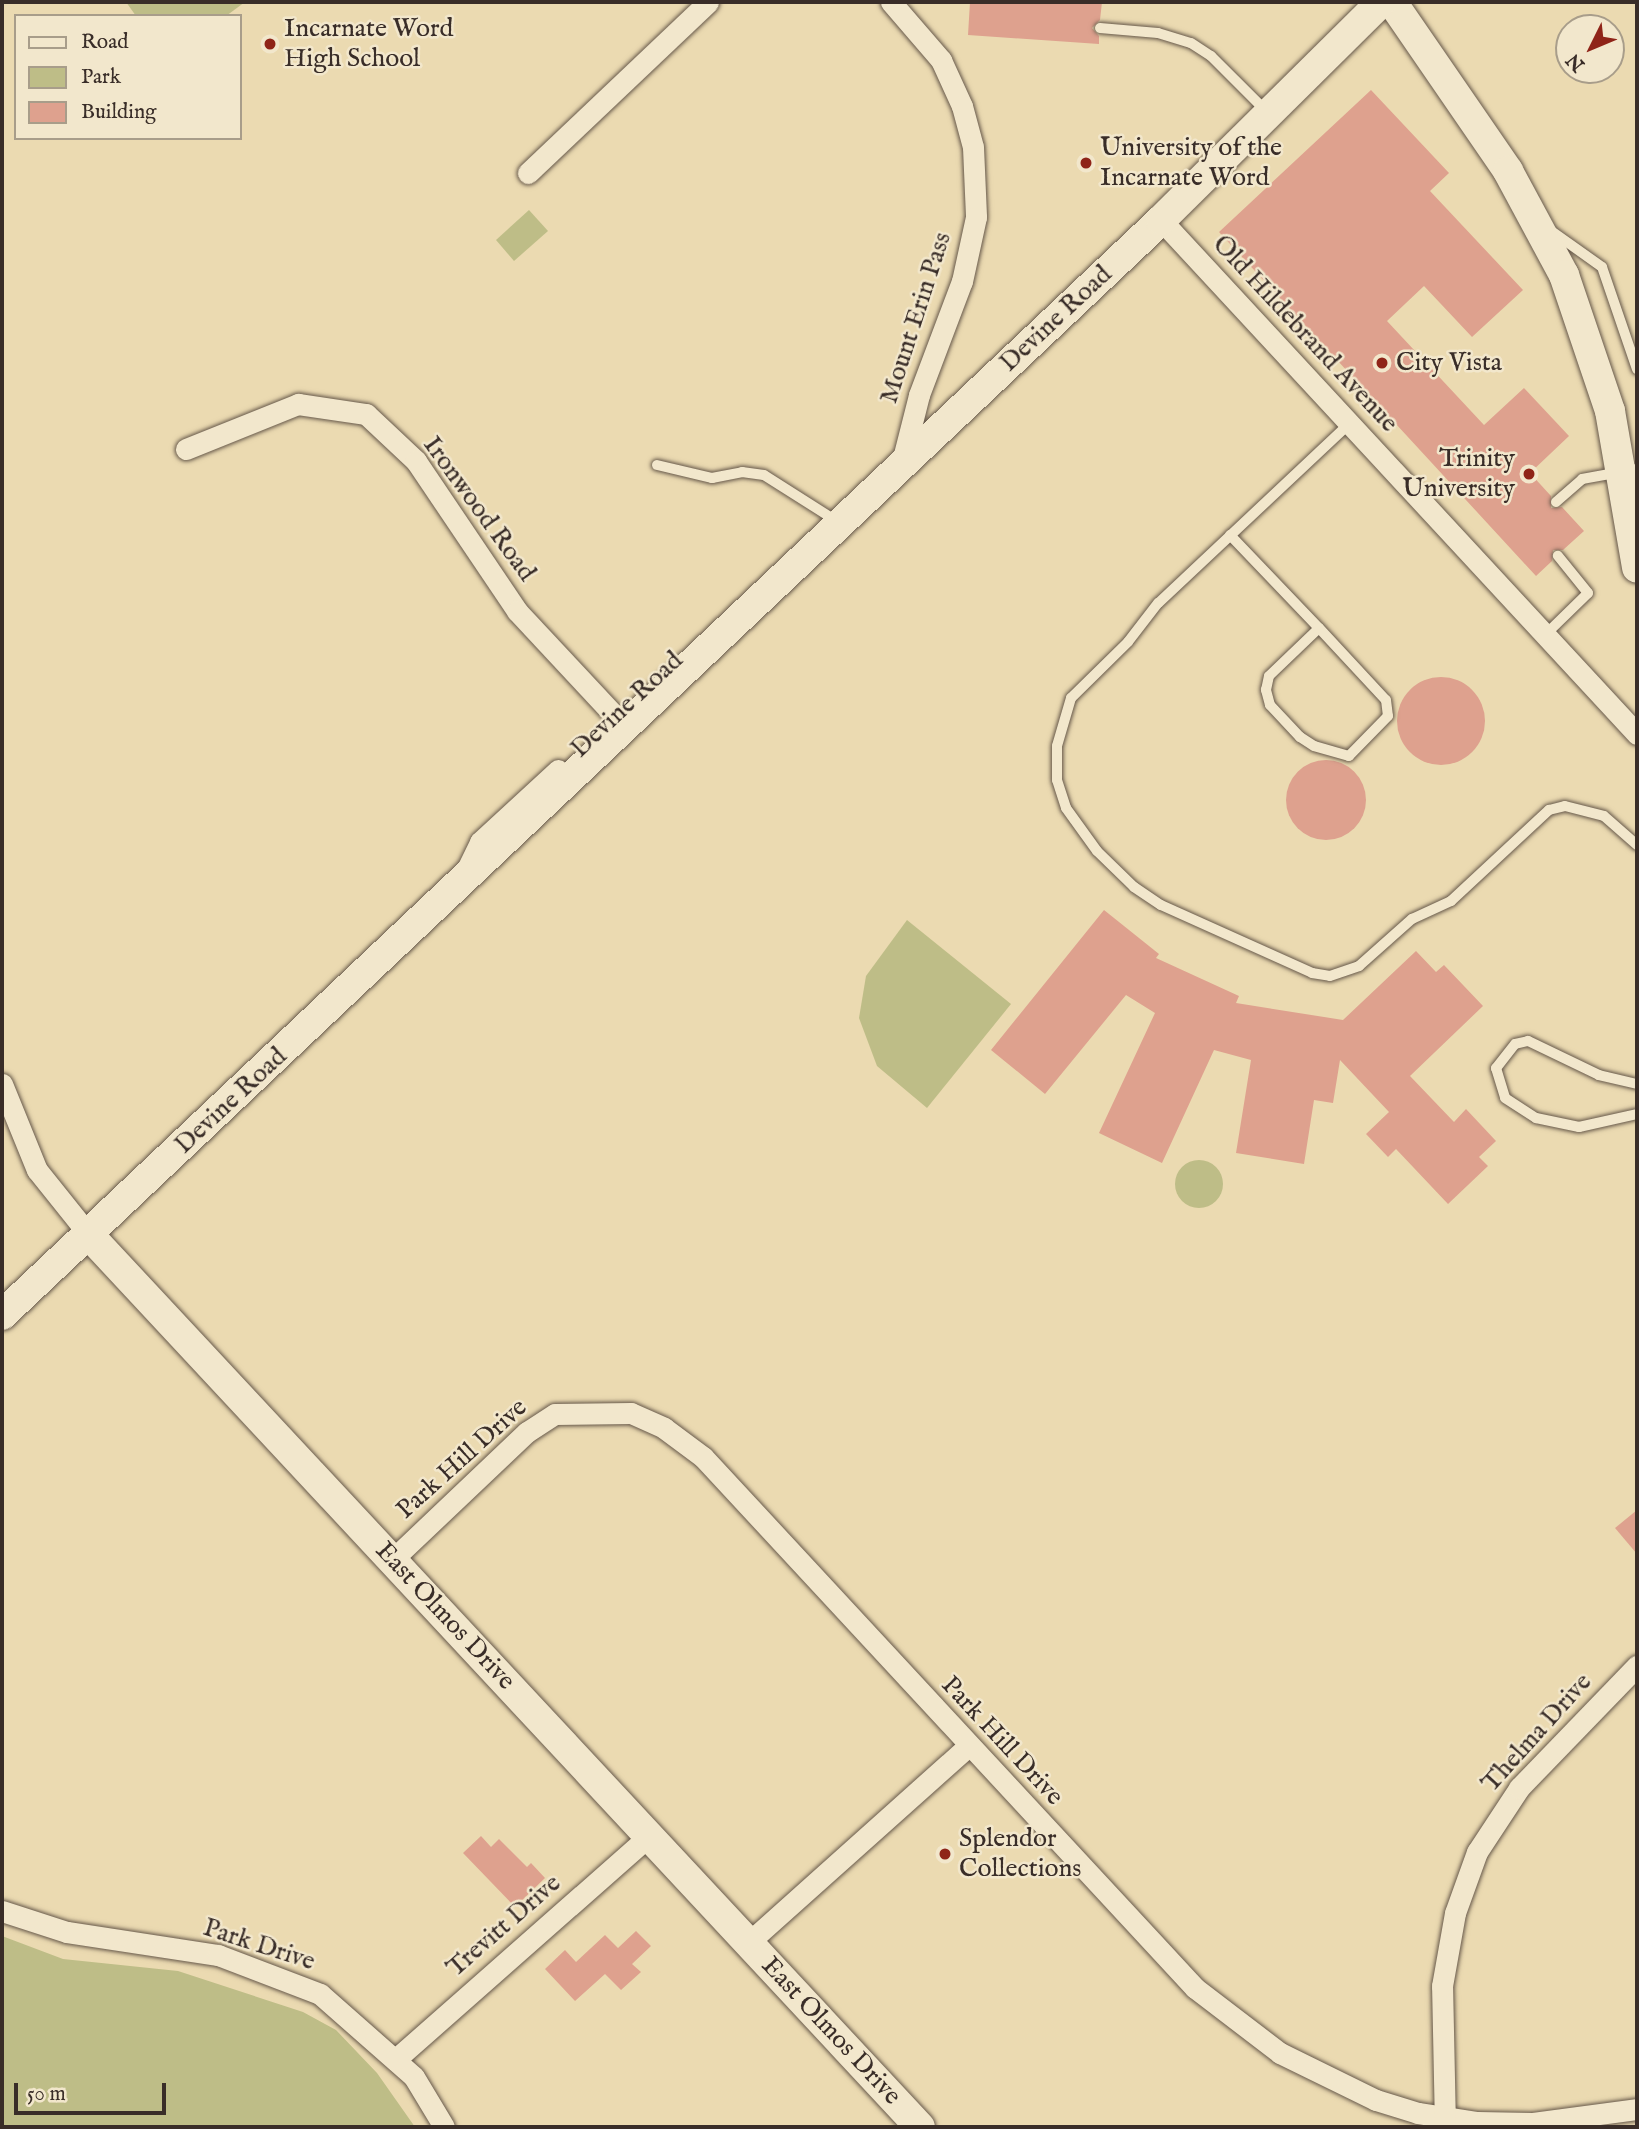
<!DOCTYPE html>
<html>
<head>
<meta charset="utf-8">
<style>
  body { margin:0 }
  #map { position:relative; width:1639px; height:2129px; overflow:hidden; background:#ebdab1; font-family:"IM FELL English",serif }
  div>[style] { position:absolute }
  .green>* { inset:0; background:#bebd87 }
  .round { border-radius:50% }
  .building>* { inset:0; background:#dea18e }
  .roads { filter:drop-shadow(0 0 2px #66584a) drop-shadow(0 0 2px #66584a) }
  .lane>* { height:10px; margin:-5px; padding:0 5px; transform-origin:5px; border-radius:5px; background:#f2e7cc }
  .street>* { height:21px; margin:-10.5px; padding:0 10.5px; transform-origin:10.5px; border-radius:10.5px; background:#f2e7cc }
  .secondary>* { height:30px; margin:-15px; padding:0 15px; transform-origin:15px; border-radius:15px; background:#f2e7cc }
  .dots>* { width:19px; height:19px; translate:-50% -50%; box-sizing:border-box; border:4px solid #f2e7cc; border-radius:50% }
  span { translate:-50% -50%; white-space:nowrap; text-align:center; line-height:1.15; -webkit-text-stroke:5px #f2e7cc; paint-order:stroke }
  .poi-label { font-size:26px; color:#392d28 }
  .left { translate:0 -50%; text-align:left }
  .right { translate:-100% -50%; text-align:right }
  .street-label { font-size:26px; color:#392d28 }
  .frame { position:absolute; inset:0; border:4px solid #392d28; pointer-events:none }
  .legend { position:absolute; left:14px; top:14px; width:228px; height:126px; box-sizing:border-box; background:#f2e7cc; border:2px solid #a89d8a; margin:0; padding:9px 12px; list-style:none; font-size:21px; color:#392d28 }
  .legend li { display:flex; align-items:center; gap:14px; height:35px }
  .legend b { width:35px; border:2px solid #a89d8a }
  .north { position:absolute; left:1555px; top:14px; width:70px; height:70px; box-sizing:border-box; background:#f2e7cc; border:2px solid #a89d8a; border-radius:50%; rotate:227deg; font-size:19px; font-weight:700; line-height:28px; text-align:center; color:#392d28 }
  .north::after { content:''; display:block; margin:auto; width:24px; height:32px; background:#8f2418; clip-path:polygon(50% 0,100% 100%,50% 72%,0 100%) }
  .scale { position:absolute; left:14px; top:2083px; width:152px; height:32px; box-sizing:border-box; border:4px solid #392d28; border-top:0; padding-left:9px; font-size:21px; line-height:24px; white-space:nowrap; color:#392d28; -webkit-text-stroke:5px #f2e7cc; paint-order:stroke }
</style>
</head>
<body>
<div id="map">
  <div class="green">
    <div style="clip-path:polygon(126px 2px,245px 2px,226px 16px,136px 16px)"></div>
    <div style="clip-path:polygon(529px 210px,548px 231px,514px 261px,496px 240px)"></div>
    <div style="clip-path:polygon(907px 920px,1011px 1004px,927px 1108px,877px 1066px,859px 1018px,866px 976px)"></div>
    <div class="round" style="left:1175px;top:1160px;width:48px;height:48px"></div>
    <div style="clip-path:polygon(2px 1936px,63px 1959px,178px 1971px,303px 2012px,336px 2030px,377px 2073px,415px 2127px,2px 2127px)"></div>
  </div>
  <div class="building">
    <div style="clip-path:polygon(970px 2px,1102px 2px,1100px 20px,1092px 28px,1099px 36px,1099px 44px,968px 35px)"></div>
    <div style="clip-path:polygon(1371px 90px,1449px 173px,1430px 191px,1523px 290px,1472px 337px,1424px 286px,1387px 321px,1484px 425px,1524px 388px,1569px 436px,1530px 473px,1551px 496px,1551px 508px,1562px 507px,1584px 531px,1563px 550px,1553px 550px,1552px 561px,1536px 576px,1219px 232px)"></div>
    <div class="round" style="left:1397px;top:677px;width:88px;height:88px"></div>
    <div class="round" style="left:1286px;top:760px;width:80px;height:80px"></div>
    <div style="clip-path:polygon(1104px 910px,1159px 954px,1156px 958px,1239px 996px,1236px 1003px,1343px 1020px,1416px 951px,1436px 972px,1444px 965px,1483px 1006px,1410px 1076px,1454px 1122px,1466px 1109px,1496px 1141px,1479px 1157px,1488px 1166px,1448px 1204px,1396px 1149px,1388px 1157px,1366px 1134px,1389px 1112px,1340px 1060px,1333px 1103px,1314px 1100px,1304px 1164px,1236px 1153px,1251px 1060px,1214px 1050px,1162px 1163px,1099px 1133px,1155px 1013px,1126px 995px,1045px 1094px,991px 1050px)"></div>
    <div style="clip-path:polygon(1637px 1510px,1637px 1554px,1615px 1528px)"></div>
    <div style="clip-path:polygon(481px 1836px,491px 1847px,499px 1839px,527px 1867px,531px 1863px,545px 1878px,515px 1907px,463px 1853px)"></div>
    <div style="clip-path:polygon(636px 1931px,651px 1946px,632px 1964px,641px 1972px,621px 1990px,605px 1974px,575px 2001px,545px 1969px,565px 1950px,576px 1962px,605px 1935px,618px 1948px)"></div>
  </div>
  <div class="roads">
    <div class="lane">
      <div style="left:1100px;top:28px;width:58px;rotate:4.9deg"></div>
      <div style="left:1158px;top:33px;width:34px;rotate:17deg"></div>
      <div style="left:1191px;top:43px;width:24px;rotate:33deg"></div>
      <div style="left:1211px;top:56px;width:78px;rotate:45deg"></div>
      <div style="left:1550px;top:230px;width:64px;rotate:35.4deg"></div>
      <div style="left:1602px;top:267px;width:108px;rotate:71.1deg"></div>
      <div style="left:1350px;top:423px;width:263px;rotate:136.8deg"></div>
      <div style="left:1158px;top:603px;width:49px;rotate:127.6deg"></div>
      <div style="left:1128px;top:642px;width:80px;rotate:135.5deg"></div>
      <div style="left:1071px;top:698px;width:50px;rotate:106.3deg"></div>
      <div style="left:1057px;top:746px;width:34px;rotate:90deg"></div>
      <div style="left:1057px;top:780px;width:29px;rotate:72deg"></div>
      <div style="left:1066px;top:808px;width:53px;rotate:54.2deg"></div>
      <div style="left:1097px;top:851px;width:52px;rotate:44.2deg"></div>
      <div style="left:1134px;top:887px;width:32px;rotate:34deg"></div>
      <div style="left:1161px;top:905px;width:166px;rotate:24.2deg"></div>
      <div style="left:1312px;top:973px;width:18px;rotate:9deg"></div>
      <div style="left:1330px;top:976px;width:31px;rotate:-19deg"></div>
      <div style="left:1359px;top:966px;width:71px;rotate:-41.6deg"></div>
      <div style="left:1412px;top:919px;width:43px;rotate:-24.8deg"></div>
      <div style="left:1451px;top:901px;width:134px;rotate:-42.9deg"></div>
      <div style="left:1549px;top:810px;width:16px;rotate:-14deg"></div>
      <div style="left:1565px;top:806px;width:40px;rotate:14.4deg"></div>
      <div style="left:1604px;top:816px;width:44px;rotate:41.3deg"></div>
      <div style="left:657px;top:465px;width:57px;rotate:13.3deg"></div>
      <div style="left:712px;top:478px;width:31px;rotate:-11deg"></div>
      <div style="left:742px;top:472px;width:22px;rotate:8deg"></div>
      <div style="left:764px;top:475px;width:88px;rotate:32.4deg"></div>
      <div style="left:1556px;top:502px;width:35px;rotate:-41deg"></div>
      <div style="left:1582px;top:479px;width:56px;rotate:-10.3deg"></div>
      <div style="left:1230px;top:535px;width:129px;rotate:46.3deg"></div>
      <div style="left:1319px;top:628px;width:98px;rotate:47.1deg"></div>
      <div style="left:1386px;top:700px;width:16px;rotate:83deg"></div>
      <div style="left:1388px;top:716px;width:56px;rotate:134.3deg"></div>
      <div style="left:1349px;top:756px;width:36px;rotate:-164deg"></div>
      <div style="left:1314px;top:746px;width:17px;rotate:-147deg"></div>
      <div style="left:1300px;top:737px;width:44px;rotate:-133.2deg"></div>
      <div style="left:1270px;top:705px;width:16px;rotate:-105deg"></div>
      <div style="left:1266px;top:690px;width:14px;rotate:-78deg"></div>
      <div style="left:1269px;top:676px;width:69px;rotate:-43.8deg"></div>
      <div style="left:1545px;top:635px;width:60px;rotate:-44.3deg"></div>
      <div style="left:1588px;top:593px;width:48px;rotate:-129deg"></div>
      <div style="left:1637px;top:1084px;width:39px;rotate:-167deg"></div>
      <div style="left:1599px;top:1075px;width:79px;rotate:-154.4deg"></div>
      <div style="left:1528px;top:1041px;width:13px;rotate:167deg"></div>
      <div style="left:1515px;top:1044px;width:31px;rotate:128deg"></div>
      <div style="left:1496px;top:1068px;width:31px;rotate:73deg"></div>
      <div style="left:1505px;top:1098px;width:37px;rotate:33deg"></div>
      <div style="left:1536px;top:1118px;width:44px;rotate:11.8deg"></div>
      <div style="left:1579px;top:1127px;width:59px;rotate:-12.6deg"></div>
    </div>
    <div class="street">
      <div style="left:891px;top:2px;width:77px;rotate:49.2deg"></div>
      <div style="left:941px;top:60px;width:51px;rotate:65.5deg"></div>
      <div style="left:962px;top:106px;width:42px;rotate:75deg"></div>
      <div style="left:973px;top:147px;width:70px;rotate:87.5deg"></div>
      <div style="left:976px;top:217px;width:66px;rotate:102.3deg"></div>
      <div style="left:962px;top:281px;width:122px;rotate:110.7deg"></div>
      <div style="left:919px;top:395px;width:73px;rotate:104.2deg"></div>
      <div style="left:528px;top:173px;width:248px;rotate:-43.5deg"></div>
      <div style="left:1161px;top:220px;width:701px;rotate:47.2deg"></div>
      <div style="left:186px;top:449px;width:121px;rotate:-21.9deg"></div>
      <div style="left:298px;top:404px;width:69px;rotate:8.4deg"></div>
      <div style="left:366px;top:414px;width:69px;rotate:43.2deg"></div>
      <div style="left:416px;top:461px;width:181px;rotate:56deg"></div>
      <div style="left:517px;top:611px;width:144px;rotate:47deg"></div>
      <div style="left:467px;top:869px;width:30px;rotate:-64deg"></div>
      <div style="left:480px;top:842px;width:106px;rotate:-42.7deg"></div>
      <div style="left:2px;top:1084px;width:93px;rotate:67.9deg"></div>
      <div style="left:37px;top:1170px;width:83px;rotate:51.3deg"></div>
      <div style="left:392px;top:1560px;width:186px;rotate:-43.5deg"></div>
      <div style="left:527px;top:1432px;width:33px;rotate:-33deg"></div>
      <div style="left:555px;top:1414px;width:76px;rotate:-0.8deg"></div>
      <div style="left:631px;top:1413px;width:36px;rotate:24deg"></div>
      <div style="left:664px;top:1428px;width:49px;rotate:36.6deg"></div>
      <div style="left:703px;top:1457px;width:724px;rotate:47.18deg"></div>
      <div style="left:1195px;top:1988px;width:107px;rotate:37.4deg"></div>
      <div style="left:1280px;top:2053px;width:107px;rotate:26.1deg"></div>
      <div style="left:1376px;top:2100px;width:44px;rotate:17.2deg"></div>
      <div style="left:1418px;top:2113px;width:60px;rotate:8.7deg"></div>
      <div style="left:1477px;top:2122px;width:55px;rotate:1deg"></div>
      <div style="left:1532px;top:2123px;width:106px;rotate:-7.6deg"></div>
      <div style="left:2px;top:1911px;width:68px;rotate:17.9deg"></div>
      <div style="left:67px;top:1932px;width:153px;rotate:8.7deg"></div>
      <div style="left:218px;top:1955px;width:109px;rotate:20.9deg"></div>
      <div style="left:320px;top:1994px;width:125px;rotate:41.4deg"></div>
      <div style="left:414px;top:2077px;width:58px;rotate:59deg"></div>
      <div style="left:748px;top:1943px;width:295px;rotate:-41.8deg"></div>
      <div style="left:396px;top:2059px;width:337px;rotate:-41.4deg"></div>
      <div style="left:1445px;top:2126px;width:140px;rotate:-91.2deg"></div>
      <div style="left:1442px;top:1986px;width:74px;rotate:-79.9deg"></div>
      <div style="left:1455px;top:1913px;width:65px;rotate:-70.2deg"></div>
      <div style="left:1477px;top:1852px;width:77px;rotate:-56.7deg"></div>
      <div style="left:1519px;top:1788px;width:170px;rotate:-46deg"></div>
    </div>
    <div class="secondary">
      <div style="left:1392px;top:2px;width:205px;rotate:55.5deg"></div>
      <div style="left:1508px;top:171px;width:118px;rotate:61.7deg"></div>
      <div style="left:1564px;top:275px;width:144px;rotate:71.3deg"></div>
      <div style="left:1610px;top:411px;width:159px;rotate:80.2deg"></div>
      <div style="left:89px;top:1235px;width:1219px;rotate:47.03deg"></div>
      <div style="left:2px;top:1315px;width:1594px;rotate:-43.37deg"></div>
      <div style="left:1161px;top:220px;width:310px;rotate:-44.7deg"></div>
    </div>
  </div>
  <div class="dots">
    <div style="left:270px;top:44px;background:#8f2418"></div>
    <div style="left:1086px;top:163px;background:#8f2418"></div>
    <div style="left:1382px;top:363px;background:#8f2418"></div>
    <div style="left:1529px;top:474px;background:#8f2418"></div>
    <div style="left:945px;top:1854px;background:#8f2418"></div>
  </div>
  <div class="poi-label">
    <span class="left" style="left:284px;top:44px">Incarnate Word<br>High School</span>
    <span class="left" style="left:1100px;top:163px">University of the<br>Incarnate Word</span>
    <span class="left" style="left:1396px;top:363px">City Vista</span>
    <span class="right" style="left:1515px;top:474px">Trinity<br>University</span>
    <span class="left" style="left:959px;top:1854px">Splendor<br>Collections</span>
  </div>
  <div class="street-label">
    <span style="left:916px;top:318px;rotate:-72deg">Mount Erin Pass</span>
    <span style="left:1056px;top:319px;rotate:-43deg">Devine Road</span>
    <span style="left:1305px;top:334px;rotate:47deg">Old Hildebrand Avenue</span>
    <span style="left:479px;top:509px;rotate:54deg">Ironwood Road</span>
    <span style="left:627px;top:705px;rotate:-43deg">Devine Road</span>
    <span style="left:231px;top:1101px;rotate:-43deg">Devine Road</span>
    <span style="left:462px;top:1459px;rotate:-42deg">Park Hill Drive</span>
    <span style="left:445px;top:1616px;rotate:47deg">East Olmos Drive</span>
    <span style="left:1537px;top:1733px;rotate:-48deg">Thelma Drive</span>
    <span style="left:1002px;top:1741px;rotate:47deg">Park Hill Drive</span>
    <span style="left:504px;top:1926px;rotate:-41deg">Trevitt Drive</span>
    <span style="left:259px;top:1945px;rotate:18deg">Park Drive</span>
    <span style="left:831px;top:2031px;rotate:47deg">East Olmos Drive</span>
  </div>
  <div class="frame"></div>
  <ul class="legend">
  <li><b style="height:9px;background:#f2e7cc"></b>Road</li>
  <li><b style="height:19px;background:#bebd87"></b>Park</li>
  <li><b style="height:19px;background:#dea18e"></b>Building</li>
  </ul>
  <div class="north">N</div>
  <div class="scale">50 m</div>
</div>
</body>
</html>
